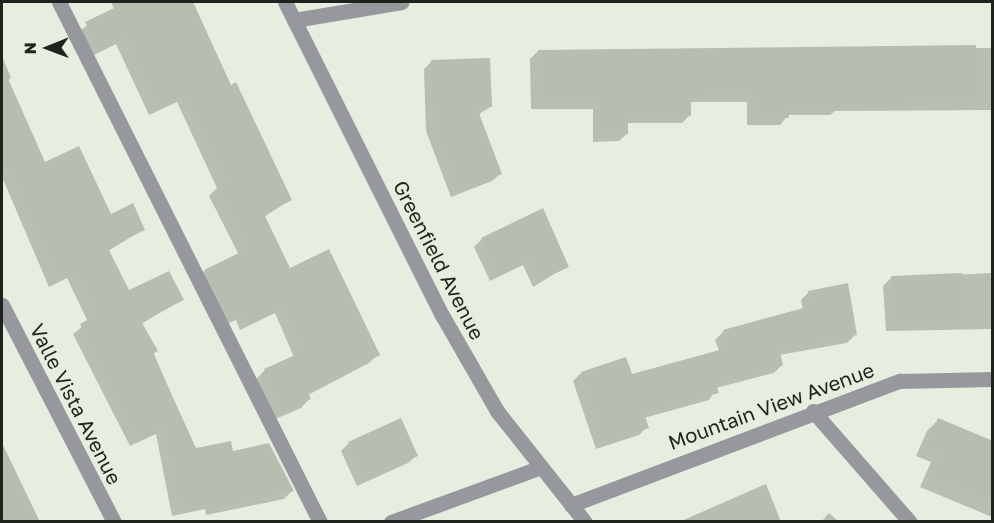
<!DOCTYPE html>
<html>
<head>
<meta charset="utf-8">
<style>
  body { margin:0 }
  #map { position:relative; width:994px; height:523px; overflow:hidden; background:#e5eedf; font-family:"Golos Text",sans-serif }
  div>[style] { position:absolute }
  .shadow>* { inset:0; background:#0003 }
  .building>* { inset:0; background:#b5beaf }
  .lane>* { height:15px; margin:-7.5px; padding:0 7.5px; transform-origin:7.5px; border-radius:7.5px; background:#96989e }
  .street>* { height:15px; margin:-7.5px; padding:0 7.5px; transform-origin:7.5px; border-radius:7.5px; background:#96989e }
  span { translate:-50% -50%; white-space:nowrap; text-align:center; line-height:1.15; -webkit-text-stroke:4.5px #e5eedf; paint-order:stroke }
  .street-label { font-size:20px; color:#1f231d }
  .frame { position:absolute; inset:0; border:3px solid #1f231d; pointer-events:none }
  .north { position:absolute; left:18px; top:18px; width:60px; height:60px; -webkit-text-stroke:4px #e5eedf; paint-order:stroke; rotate:269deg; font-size:16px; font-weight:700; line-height:24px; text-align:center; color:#1f231d }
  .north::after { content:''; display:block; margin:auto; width:21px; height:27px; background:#1f231d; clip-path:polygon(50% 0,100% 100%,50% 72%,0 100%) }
</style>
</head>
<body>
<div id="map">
  <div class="shadow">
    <div style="clip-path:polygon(111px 2px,193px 2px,230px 87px,290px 200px,264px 217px,289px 270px,378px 354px,369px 363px,308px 395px,309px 399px,301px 408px,273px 420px,256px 379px,265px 370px,294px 357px,275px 313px,240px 330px,236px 320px,220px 327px,196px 280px,205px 271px,239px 255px,209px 196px,217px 188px,177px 102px,149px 115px,116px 44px,90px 57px,77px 32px,114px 9px)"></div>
    <div style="clip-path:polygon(992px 48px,992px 110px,835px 111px,830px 115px,788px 115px,780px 125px,747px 125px,747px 102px,690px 102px,690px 115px,682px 123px,627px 123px,627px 134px,619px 141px,593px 142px,593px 109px,531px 109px,530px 59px,538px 51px)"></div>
    <div style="clip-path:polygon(2px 56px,11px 78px,7px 81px,44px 164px,110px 216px,144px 229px,108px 251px,128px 292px,182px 300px,141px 324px,195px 449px,232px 453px,292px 491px,284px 499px,206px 515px,205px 509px,172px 516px,156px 434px,130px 446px,73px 334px,88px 322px,67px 278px,49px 287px,2px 177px)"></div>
    <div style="clip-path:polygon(432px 61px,490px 107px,478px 115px,500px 174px,492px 181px,451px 197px,426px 131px,424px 69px)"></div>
    <div style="clip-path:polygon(482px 239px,567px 266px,533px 287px,523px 265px,490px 281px,474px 247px)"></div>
    <div style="clip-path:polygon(992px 273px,992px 329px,886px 331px,883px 286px,891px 278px)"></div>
    <div style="clip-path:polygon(809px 292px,855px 335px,847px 343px,779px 355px,782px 365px,774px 373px,716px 388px,709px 400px,644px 418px,647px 427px,639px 435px,596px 449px,573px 381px,581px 373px,631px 375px,719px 351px,715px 340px,723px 332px,803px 310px,801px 300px)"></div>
    <div style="clip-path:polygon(938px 420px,992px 443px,992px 517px,920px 487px,931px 462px,916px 456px,927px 431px)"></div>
    <div style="clip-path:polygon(349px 443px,416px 456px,408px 463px,357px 486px,341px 451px)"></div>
    <div style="clip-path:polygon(2px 466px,2px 468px,37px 522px,2px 522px)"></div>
    <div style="clip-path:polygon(829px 513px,839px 522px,821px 522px)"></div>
  </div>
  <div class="building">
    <div style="clip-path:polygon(127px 2px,193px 2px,231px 85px,236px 82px,292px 200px,264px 214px,290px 268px,329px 249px,380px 355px,308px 392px,311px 399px,282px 412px,264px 369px,304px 351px,284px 306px,249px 323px,245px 312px,229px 320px,204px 270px,249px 248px,217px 186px,227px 181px,186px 94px,158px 107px,126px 36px,99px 49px,85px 22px)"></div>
    <div style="clip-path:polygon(976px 45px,975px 102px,840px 104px,840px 108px,789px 108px,789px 118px,754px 118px,754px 94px,691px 95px,691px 116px,628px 116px,628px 134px,601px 135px,600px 101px,538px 102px,538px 50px)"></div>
    <div style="clip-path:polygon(490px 58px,492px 107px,477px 108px,502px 174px,459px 190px,434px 123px,431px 60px)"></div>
    <div style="clip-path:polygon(2px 65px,45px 162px,79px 146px,111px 214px,133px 203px,145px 230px,108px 248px,129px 290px,169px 271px,184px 300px,141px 321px,158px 351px,153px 354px,196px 448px,231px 441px,233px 451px,269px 443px,294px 491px,214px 508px,213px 502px,180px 508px,164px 427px,138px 439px,80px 324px,97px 315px,75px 271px,58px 279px,8px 166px,2px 169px)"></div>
    <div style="clip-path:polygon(543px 208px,569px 267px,541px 280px,531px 258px,498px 274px,481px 238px)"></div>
    <div style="clip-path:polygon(962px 273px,964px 320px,893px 323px,891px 276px)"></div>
    <div style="clip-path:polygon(848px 283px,857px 335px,779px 349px,783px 365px,716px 384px,719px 393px,644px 413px,649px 428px,603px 442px,581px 372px,626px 357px,632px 374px,727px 348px,723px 330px,811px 306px,808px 291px)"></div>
    <div style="clip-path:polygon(401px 418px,418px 456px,365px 480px,348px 442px)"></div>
    <div style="clip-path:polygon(938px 418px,993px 441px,993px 502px,930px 476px,941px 451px,926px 445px)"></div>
    <div style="clip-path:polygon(2px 443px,40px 522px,2px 522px)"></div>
    <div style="clip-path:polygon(766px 484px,781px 522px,679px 522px)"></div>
  </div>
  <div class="lane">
    <div style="left:59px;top:2px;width:582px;rotate:63.35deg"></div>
  </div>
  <div class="street">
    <div style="left:285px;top:2px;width:350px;rotate:63.4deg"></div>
    <div style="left:442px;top:315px;width:111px;rotate:60.2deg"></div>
    <div style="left:497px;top:411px;width:142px;rotate:51.6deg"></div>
    <div style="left:294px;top:20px;width:109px;rotate:-9.5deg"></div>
    <div style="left:2px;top:305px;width:244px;rotate:62.7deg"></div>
    <div style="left:813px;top:411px;width:147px;rotate:48.9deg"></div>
    <div style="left:571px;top:505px;width:352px;rotate:-20.7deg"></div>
    <div style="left:900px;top:381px;width:92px;rotate:-1.2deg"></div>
    <div style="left:391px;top:522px;width:160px;rotate:-20.1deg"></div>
  </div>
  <div class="street-label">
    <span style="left:439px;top:260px;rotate:63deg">Greenfield Avenue</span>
    <span style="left:76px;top:404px;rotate:63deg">Valle Vista Avenue</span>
    <span style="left:771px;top:406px;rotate:-20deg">Mountain View Avenue</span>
  </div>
  <div class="frame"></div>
  <div class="north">N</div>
</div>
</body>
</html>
